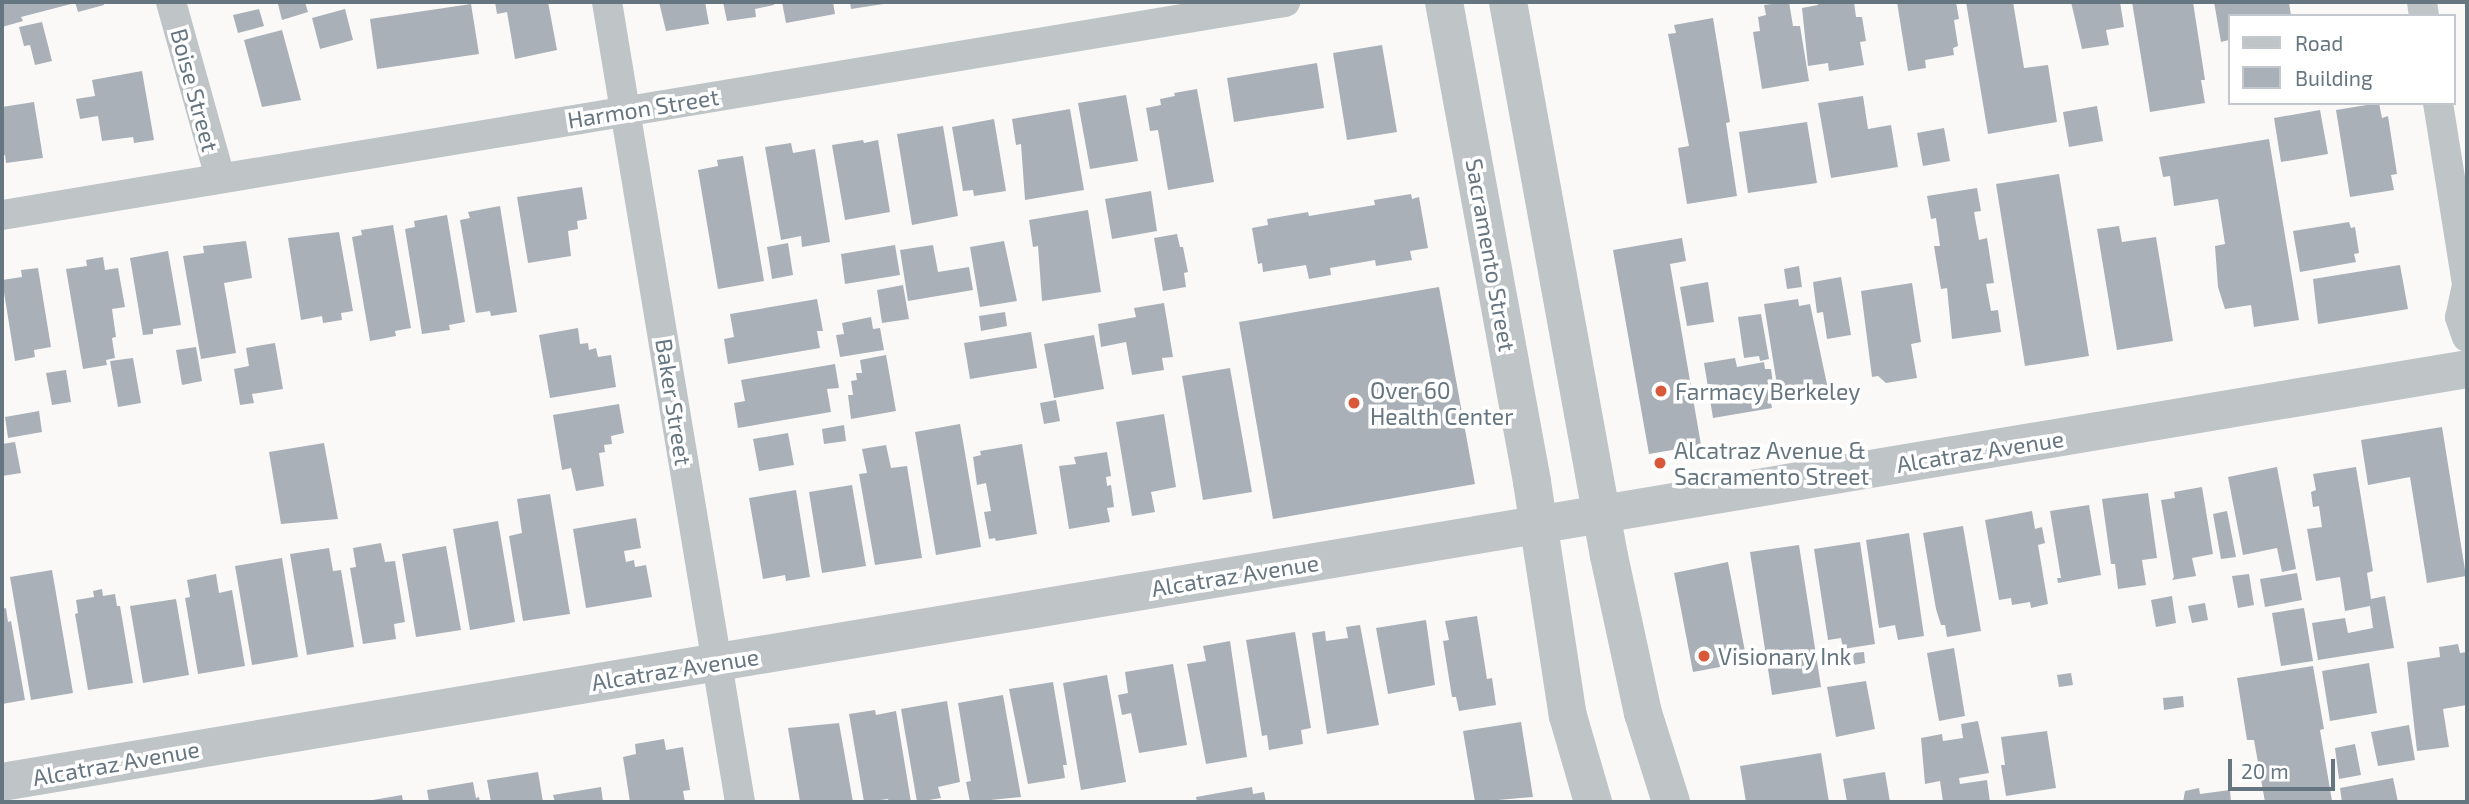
<!DOCTYPE html>
<html>
<head>
<meta charset="utf-8">
<style>
  body { margin:0 }
  #map { position:relative; width:2469px; height:804px; overflow:hidden; background:#faf9f8; font-family:"Exo 2",sans-serif }
  div>[style] { position:absolute }
  .building>* { inset:0; background:#a9b0b7 }
  .minor>* { height:30px; margin:-15px; padding:0 15px; transform-origin:15px; border-radius:15px; background:#bfc4c7 }
  .tertiary>* { height:38px; margin:-19px; padding:0 19px; transform-origin:19px; border-radius:19px; background:#bfc4c7 }
  .dots>* { width:19px; height:19px; translate:-50% -50%; box-sizing:border-box; border:4px solid #fff; border-radius:50% }
  span { translate:-50% -50%; white-space:nowrap; text-align:center; line-height:1.15; -webkit-text-stroke:7px #fff; paint-order:stroke }
  .street-label { font-size:23px; color:#667681 }
  .poi-label { font-size:23px; color:#667681 }
  .left { translate:0 -50%; text-align:left }
  .frame { position:absolute; inset:0; border:4px solid #667681; pointer-events:none }
  .legend { position:absolute; left:2228px; top:14px; width:228px; height:91px; box-sizing:border-box; background:#fff; border:2px solid #c2c8cd; margin:0; padding:9px 12px; list-style:none; font-size:21px; color:#667681 }
  .legend li { display:flex; align-items:center; gap:14px; height:35px }
  .legend b { width:35px; border:2px solid #c2c8cd }
  .scale { position:absolute; left:2228px; top:759px; width:107px; height:32px; box-sizing:border-box; border:4px solid #667681; border-top:0; padding-left:9px; font-size:21px; line-height:24px; white-space:nowrap; color:#667681; -webkit-text-stroke:5px #fff; paint-order:stroke }
</style>
</head>
<body>
<div id="map">
  <div class="building">
    <div style="clip-path:polygon(2px 2px,74px 2px,75px 3px,21px 17px,23px 21px,2px 27px)"></div>
    <div style="clip-path:polygon(75px 2px,103px 2px,104px 5px,78px 12px)"></div>
    <div style="clip-path:polygon(284px 2px,305px 2px,308px 12px,282px 20px,278px 4px)"></div>
    <div style="clip-path:polygon(495px 2px,548px 2px,557px 50px,515px 59px,507px 12px,497px 14px)"></div>
    <div style="clip-path:polygon(659px 2px,705px 2px,709px 24px,666px 31px)"></div>
    <div style="clip-path:polygon(723px 2px,774px 2px,774px 5px,755px 9px,756px 17px,727px 21px)"></div>
    <div style="clip-path:polygon(782px 2px,833px 2px,835px 14px,786px 23px)"></div>
    <div style="clip-path:polygon(850px 2px,890px 2px,890px 3px,851px 9px)"></div>
    <div style="clip-path:polygon(1789px 2px,1793px 26px,1800px 26px,1809px 81px,1762px 89px,1753px 32px,1760px 31px,1758px 17px,1766px 15px,1764px 5px)"></div>
    <div style="clip-path:polygon(1817px 2px,1854px 2px,1856px 17px,1862px 17px,1866px 41px,1860px 42px,1864px 65px,1829px 71px,1828px 63px,1808px 66px,1802px 8px,1818px 5px)"></div>
    <div style="clip-path:polygon(1897px 2px,1956px 2px,1959px 19px,1954px 20px,1958px 46px,1953px 48px,1954px 55px,1925px 60px,1926px 68px,1908px 71px)"></div>
    <div style="clip-path:polygon(1966px 2px,2013px 2px,2024px 68px,2048px 65px,2057px 122px,1988px 134px)"></div>
    <div style="clip-path:polygon(2071px 2px,2120px 2px,2124px 27px,2106px 30px,2109px 45px,2082px 49px)"></div>
    <div style="clip-path:polygon(2132px 2px,2193px 2px,2205px 80px,2201px 80px,2205px 103px,2150px 112px)"></div>
    <div style="clip-path:polygon(2214px 2px,2289px 2px,2291px 16px,2229px 16px,2229px 40px,2221px 42px)"></div>
    <div style="clip-path:polygon(471px 4px,479px 54px,377px 69px,370px 19px)"></div>
    <div style="clip-path:polygon(259px 9px,264px 26px,238px 33px,233px 15px)"></div>
    <div style="clip-path:polygon(345px 9px,353px 40px,320px 49px,312px 18px)"></div>
    <div style="clip-path:polygon(1713px 18px,1730px 122px,1726px 123px,1737px 196px,1687px 204px,1678px 148px,1689px 146px,1668px 34px,1676px 33px,1674px 25px)"></div>
    <div style="clip-path:polygon(42px 22px,52px 61px,35px 65px,30px 45px,24px 46px,19px 27px)"></div>
    <div style="clip-path:polygon(282px 30px,301px 100px,262px 107px,244px 40px)"></div>
    <div style="clip-path:polygon(1382px 45px,1397px 132px,1347px 140px,1333px 53px)"></div>
    <div style="clip-path:polygon(1317px 63px,1324px 108px,1234px 122px,1227px 78px)"></div>
    <div style="clip-path:polygon(142px 71px,154px 140px,134px 143px,133px 137px,102px 141px,98px 116px,80px 119px,76px 99px,95px 96px,92px 80px)"></div>
    <div style="clip-path:polygon(1197px 89px,1214px 182px,1168px 190px,1158px 130px,1150px 131px,1146px 108px,1161px 105px,1160px 99px,1175px 96px,1174px 93px)"></div>
    <div style="clip-path:polygon(1126px 95px,1138px 161px,1090px 169px,1078px 103px)"></div>
    <div style="clip-path:polygon(1863px 96px,1868px 129px,1891px 125px,1898px 167px,1831px 178px,1818px 103px)"></div>
    <div style="clip-path:polygon(34px 102px,43px 158px,6px 163px,5px 155px,2px 156px,2px 107px)"></div>
    <div style="clip-path:polygon(2379px 103px,2382px 118px,2388px 116px,2397px 174px,2391px 175px,2394px 190px,2350px 197px,2336px 110px)"></div>
    <div style="clip-path:polygon(2097px 106px,2103px 141px,2069px 147px,2063px 112px)"></div>
    <div style="clip-path:polygon(1070px 109px,1084px 190px,1025px 200px,1021px 144px,1016px 145px,1012px 119px)"></div>
    <div style="clip-path:polygon(2320px 110px,2328px 154px,2281px 162px,2274px 118px)"></div>
    <div style="clip-path:polygon(994px 119px,1006px 191px,974px 196px,973px 190px,963px 191px,952px 127px)"></div>
    <div style="clip-path:polygon(1807px 122px,1817px 183px,1748px 193px,1739px 132px)"></div>
    <div style="clip-path:polygon(943px 126px,958px 216px,912px 225px,897px 134px)"></div>
    <div style="clip-path:polygon(1944px 128px,1950px 161px,1923px 166px,1917px 133px)"></div>
    <div style="clip-path:polygon(2269px 139px,2299px 320px,2254px 327px,2251px 305px,2225px 309px,2218px 287px,2215px 246px,2225px 244px,2218px 199px,2174px 206px,2170px 176px,2163px 177px,2159px 157px)"></div>
    <div style="clip-path:polygon(863px 140px,864px 143px,878px 140px,890px 212px,845px 220px,832px 145px)"></div>
    <div style="clip-path:polygon(791px 143px,793px 153px,815px 149px,830px 242px,802px 247px,801px 236px,781px 240px,765px 147px)"></div>
    <div style="clip-path:polygon(743px 156px,764px 281px,718px 289px,698px 170px,718px 166px,717px 160px)"></div>
    <div style="clip-path:polygon(2059px 174px,2089px 356px,2025px 366px,1996px 184px)"></div>
    <div style="clip-path:polygon(582px 187px,587px 219px,577px 221px,578px 229px,568px 231px,571px 256px,528px 263px,517px 197px)"></div>
    <div style="clip-path:polygon(1977px 188px,1981px 211px,1974px 212px,1979px 240px,1987px 238px,1994px 283px,1986px 284px,1991px 311px,1998px 310px,2001px 332px,1952px 339px,1947px 288px,1941px 289px,1934px 246px,1940px 246px,1936px 218px,1931px 219px,1927px 196px)"></div>
    <div style="clip-path:polygon(1151px 191px,1157px 231px,1112px 239px,1105px 199px)"></div>
    <div style="clip-path:polygon(1411px 194px,1412px 199px,1419px 197px,1428px 248px,1410px 251px,1412px 260px,1376px 266px,1375px 260px,1330px 268px,1331px 275px,1309px 279px,1306px 265px,1263px 272px,1262px 263px,1258px 264px,1252px 228px,1268px 225px,1267px 219px,1308px 212px,1309px 216px,1375px 205px,1374px 200px)"></div>
    <div style="clip-path:polygon(500px 206px,517px 312px,491px 316px,490px 311px,476px 313px,460px 220px,470px 218px,468px 212px)"></div>
    <div style="clip-path:polygon(1088px 210px,1101px 292px,1042px 301px,1038px 246px,1033px 247px,1029px 220px)"></div>
    <div style="clip-path:polygon(447px 215px,465px 322px,449px 325px,450px 330px,422px 334px,405px 229px,415px 227px,414px 221px)"></div>
    <div style="clip-path:polygon(2349px 222px,2351px 228px,2355px 227px,2359px 253px,2354px 254px,2356px 262px,2300px 272px,2293px 231px)"></div>
    <div style="clip-path:polygon(393px 225px,411px 328px,395px 331px,396px 336px,370px 341px,352px 237px,362px 235px,361px 230px)"></div>
    <div style="clip-path:polygon(2119px 226px,2122px 242px,2156px 237px,2173px 341px,2117px 350px,2097px 229px)"></div>
    <div style="clip-path:polygon(339px 232px,353px 311px,341px 313px,342px 320px,323px 323px,322px 316px,301px 320px,288px 238px)"></div>
    <div style="clip-path:polygon(1177px 234px,1180px 247px,1183px 247px,1188px 272px,1184px 273px,1186px 287px,1163px 291px,1154px 238px)"></div>
    <div style="clip-path:polygon(1682px 238px,1686px 261px,1670px 264px,1701px 445px,1649px 454px,1613px 250px)"></div>
    <div style="clip-path:polygon(246px 241px,252px 278px,224px 283px,236px 353px,201px 359px,183px 256px,204px 253px,203px 246px)"></div>
    <div style="clip-path:polygon(1004px 241px,1017px 301px,980px 307px,970px 247px)"></div>
    <div style="clip-path:polygon(788px 243px,793px 275px,772px 279px,767px 247px)"></div>
    <div style="clip-path:polygon(895px 245px,900px 275px,845px 284px,841px 254px)"></div>
    <div style="clip-path:polygon(933px 245px,938px 272px,969px 267px,973px 290px,908px 301px,900px 250px)"></div>
    <div style="clip-path:polygon(168px 251px,181px 325px,153px 329px,153px 334px,143px 335px,130px 258px)"></div>
    <div style="clip-path:polygon(103px 257px,105px 270px,118px 268px,125px 307px,112px 309px,116px 337px,112px 338px,115px 358px,106px 360px,107px 365px,83px 369px,66px 269px,87px 266px,86px 260px)"></div>
    <div style="clip-path:polygon(2400px 265px,2408px 309px,2318px 324px,2313px 279px)"></div>
    <div style="clip-path:polygon(1799px 266px,1802px 287px,1787px 289px,1784px 269px)"></div>
    <div style="clip-path:polygon(38px 268px,51px 347px,34px 350px,35px 357px,15px 361px,2px 280px,22px 277px,21px 270px)"></div>
    <div style="clip-path:polygon(1841px 277px,1851px 335px,1827px 339px,1823px 312px,1817px 313px,1813px 282px)"></div>
    <div style="clip-path:polygon(1708px 282px,1714px 322px,1687px 326px,1680px 287px)"></div>
    <div style="clip-path:polygon(1912px 283px,1921px 342px,1911px 344px,1917px 378px,1886px 383px,1878px 376px,1872px 377px,1861px 291px)"></div>
    <div style="clip-path:polygon(903px 285px,909px 319px,882px 323px,877px 290px)"></div>
    <div style="clip-path:polygon(1439px 287px,1475px 484px,1273px 519px,1239px 322px)"></div>
    <div style="clip-path:polygon(817px 299px,823px 331px,817px 331px,820px 348px,728px 364px,724px 339px,734px 337px,730px 314px)"></div>
    <div style="clip-path:polygon(1798px 299px,1799px 306px,1810px 304px,1828px 389px,1779px 397px,1764px 304px)"></div>
    <div style="clip-path:polygon(1164px 303px,1173px 357px,1162px 358px,1164px 370px,1132px 375px,1126px 342px,1101px 347px,1098px 324px,1136px 317px,1134px 308px)"></div>
    <div style="clip-path:polygon(1005px 312px,1007px 326px,981px 331px,979px 316px)"></div>
    <div style="clip-path:polygon(1761px 314px,1769px 359px,1760px 361px,1759px 356px,1744px 358px,1738px 317px)"></div>
    <div style="clip-path:polygon(871px 317px,873px 329px,880px 328px,884px 350px,840px 357px,836px 335px,844px 334px,842px 323px)"></div>
    <div style="clip-path:polygon(578px 328px,580px 344px,588px 343px,589px 350px,596px 348px,598px 357px,611px 355px,616px 387px,550px 398px,539px 335px)"></div>
    <div style="clip-path:polygon(1031px 332px,1037px 368px,970px 379px,964px 343px)"></div>
    <div style="clip-path:polygon(1094px 335px,1104px 389px,1054px 398px,1044px 344px)"></div>
    <div style="clip-path:polygon(275px 343px,283px 389px,252px 394px,254px 403px,240px 405px,234px 369px,249px 366px,246px 348px)"></div>
    <div style="clip-path:polygon(196px 347px,202px 381px,182px 385px,176px 350px)"></div>
    <div style="clip-path:polygon(886px 355px,896px 411px,851px 419px,848px 395px,853px 395px,851px 381px,857px 380px,856px 373px,862px 373px,860px 360px)"></div>
    <div style="clip-path:polygon(133px 358px,141px 403px,118px 407px,110px 361px)"></div>
    <div style="clip-path:polygon(1735px 358px,1737px 367px,1764px 362px,1765px 369px,1771px 369px,1773px 384px,1768px 385px,1772px 408px,1713px 418px,1704px 363px)"></div>
    <div style="clip-path:polygon(835px 364px,839px 388px,827px 389px,831px 412px,738px 428px,734px 403px,745px 401px,741px 380px)"></div>
    <div style="clip-path:polygon(1230px 368px,1252px 492px,1203px 500px,1182px 376px)"></div>
    <div style="clip-path:polygon(66px 370px,71px 402px,52px 405px,46px 373px)"></div>
    <div style="clip-path:polygon(1056px 400px,1060px 421px,1044px 424px,1040px 403px)"></div>
    <div style="clip-path:polygon(619px 404px,624px 433px,611px 436px,612px 444px,604px 445px,605px 452px,599px 453px,604px 486px,576px 491px,571px 468px,562px 470px,553px 415px)"></div>
    <div style="clip-path:polygon(39px 411px,42px 432px,8px 438px,5px 417px)"></div>
    <div style="clip-path:polygon(1164px 414px,1176px 487px,1151px 492px,1155px 512px,1132px 516px,1116px 422px)"></div>
    <div style="clip-path:polygon(960px 424px,981px 547px,936px 555px,915px 432px)"></div>
    <div style="clip-path:polygon(844px 425px,846px 441px,824px 444px,822px 429px)"></div>
    <div style="clip-path:polygon(2442px 427px,2466px 576px,2427px 583px,2410px 477px,2368px 485px,2361px 440px)"></div>
    <div style="clip-path:polygon(788px 433px,794px 465px,759px 471px,753px 439px)"></div>
    <div style="clip-path:polygon(15px 442px,21px 473px,2px 476px,2px 444px)"></div>
    <div style="clip-path:polygon(324px 443px,338px 519px,281px 524px,269px 452px)"></div>
    <div style="clip-path:polygon(1022px 444px,1037px 534px,996px 541px,995px 538px,989px 539px,984px 512px,991px 511px,986px 483px,977px 485px,973px 457px,981px 455px,980px 451px)"></div>
    <div style="clip-path:polygon(886px 445px,891px 468px,907px 466px,922px 558px,875px 565px,859px 474px,867px 473px,862px 449px)"></div>
    <div style="clip-path:polygon(1107px 452px,1111px 476px,1106px 477px,1107px 486px,1111px 485px,1114px 507px,1107px 508px,1110px 522px,1069px 529px,1059px 466px,1076px 464px,1074px 457px)"></div>
    <div style="clip-path:polygon(2277px 467px,2296px 569px,2282px 572px,2277px 548px,2243px 555px,2228px 477px)"></div>
    <div style="clip-path:polygon(2356px 467px,2373px 571px,2367px 573px,2371px 599px,2385px 596px,2394px 648px,2318px 660px,2312px 623px,2345px 618px,2348px 633px,2373px 628px,2370px 606px,2345px 611px,2340px 577px,2316px 581px,2307px 529px,2322px 527px,2319px 506px,2313px 507px,2311px 492px,2316px 490px,2313px 474px)"></div>
    <div style="clip-path:polygon(852px 485px,866px 566px,822px 573px,809px 492px)"></div>
    <div style="clip-path:polygon(2202px 487px,2213px 554px,2192px 558px,2196px 576px,2172px 580px,2174px 577px,2161px 500px,2175px 498px,2174px 492px)"></div>
    <div style="clip-path:polygon(796px 490px,810px 577px,786px 581px,785px 575px,763px 579px,749px 498px)"></div>
    <div style="clip-path:polygon(2148px 493px,2157px 558px,2142px 560px,2146px 585px,2118px 589px,2115px 564px,2111px 564px,2102px 499px)"></div>
    <div style="clip-path:polygon(550px 494px,570px 614px,523px 621px,509px 536px,522px 533px,517px 499px)"></div>
    <div style="clip-path:polygon(2089px 505px,2101px 575px,2058px 583px,2057px 578px,2061px 578px,2050px 511px)"></div>
    <div style="clip-path:polygon(2032px 511px,2035px 529px,2042px 527px,2045px 543px,2038px 545px,2048px 604px,2031px 608px,2030px 602px,2012px 605px,2011px 598px,1999px 600px,1985px 520px)"></div>
    <div style="clip-path:polygon(2227px 511px,2236px 557px,2221px 559px,2213px 514px)"></div>
    <div style="clip-path:polygon(636px 518px,641px 548px,624px 551px,626px 562px,634px 560px,635px 567px,646px 565px,652px 597px,586px 608px,573px 529px)"></div>
    <div style="clip-path:polygon(498px 521px,515px 622px,470px 630px,453px 529px)"></div>
    <div style="clip-path:polygon(1963px 526px,1981px 631px,1947px 637px,1945px 625px,1941px 625px,1936px 609px,1923px 533px)"></div>
    <div style="clip-path:polygon(1909px 533px,1924px 636px,1898px 640px,1895px 625px,1879px 628px,1866px 540px)"></div>
    <div style="clip-path:polygon(1860px 542px,1875px 644px,1843px 649px,1841px 638px,1828px 640px,1814px 549px)"></div>
    <div style="clip-path:polygon(381px 543px,385px 562px,395px 561px,405px 622px,394px 624px,396px 639px,363px 644px,350px 568px,356px 567px,353px 548px)"></div>
    <div style="clip-path:polygon(1799px 545px,1821px 687px,1772px 695px,1750px 552px)"></div>
    <div style="clip-path:polygon(446px 546px,461px 630px,416px 637px,402px 554px)"></div>
    <div style="clip-path:polygon(329px 548px,333px 571px,341px 570px,354px 647px,307px 655px,290px 554px)"></div>
    <div style="clip-path:polygon(282px 558px,298px 657px,252px 665px,235px 566px)"></div>
    <div style="clip-path:polygon(1728px 562px,1747px 662px,1693px 672px,1674px 573px)"></div>
    <div style="clip-path:polygon(52px 570px,73px 693px,31px 700px,10px 577px)"></div>
    <div style="clip-path:polygon(2297px 573px,2302px 600px,2265px 607px,2260px 579px)"></div>
    <div style="clip-path:polygon(216px 574px,219px 593px,232px 590px,245px 666px,198px 674px,185px 598px,190px 597px,187px 580px)"></div>
    <div style="clip-path:polygon(2249px 574px,2254px 605px,2238px 608px,2232px 576px)"></div>
    <div style="clip-path:polygon(102px 589px,103px 596px,115px 594px,117px 606px,120px 606px,133px 683px,88px 690px,75px 614px,78px 613px,76px 600px,94px 597px,93px 591px)"></div>
    <div style="clip-path:polygon(2172px 596px,2176px 623px,2156px 627px,2151px 600px)"></div>
    <div style="clip-path:polygon(176px 599px,189px 675px,143px 683px,130px 606px)"></div>
    <div style="clip-path:polygon(2205px 603px,2208px 620px,2192px 623px,2188px 606px)"></div>
    <div style="clip-path:polygon(6px 608px,8px 622px,11px 621px,25px 700px,2px 704px,2px 609px)"></div>
    <div style="clip-path:polygon(2304px 608px,2313px 661px,2281px 666px,2272px 613px)"></div>
    <div style="clip-path:polygon(1477px 616px,1487px 679px,1492px 678px,1496px 705px,1459px 711px,1456px 697px,1452px 697px,1443px 641px,1449px 640px,1445px 621px)"></div>
    <div style="clip-path:polygon(1426px 620px,1435px 685px,1388px 694px,1376px 628px)"></div>
    <div style="clip-path:polygon(1360px 625px,1379px 725px,1327px 734px,1312px 633px,1325px 631px,1326px 641px,1348px 638px,1346px 627px)"></div>
    <div style="clip-path:polygon(1295px 632px,1311px 728px,1301px 730px,1303px 744px,1269px 750px,1267px 735px,1262px 736px,1246px 640px)"></div>
    <div style="clip-path:polygon(1230px 641px,1247px 757px,1206px 764px,1187px 664px,1206px 661px,1203px 646px)"></div>
    <div style="clip-path:polygon(2458px 644px,2460px 653px,2467px 652px,2467px 705px,2443px 709px,2449px 747px,2417px 751px,2407px 662px,2440px 657px,2439px 647px)"></div>
    <div style="clip-path:polygon(1954px 648px,1965px 716px,1939px 721px,1927px 653px)"></div>
    <div style="clip-path:polygon(1864px 652px,1865px 663px,1854px 665px,1853px 653px)"></div>
    <div style="clip-path:polygon(2369px 663px,2377px 713px,2330px 721px,2322px 671px)"></div>
    <div style="clip-path:polygon(1173px 664px,1187px 745px,1139px 753px,1131px 713px,1122px 715px,1118px 695px,1128px 693px,1125px 672px)"></div>
    <div style="clip-path:polygon(2313px 666px,2324px 729px,2320px 730px,2332px 801px,2265px 802px,2254px 740px,2247px 740px,2237px 678px)"></div>
    <div style="clip-path:polygon(2071px 673px,2073px 685px,2059px 687px,2057px 675px)"></div>
    <div style="clip-path:polygon(1107px 675px,1126px 782px,1081px 790px,1063px 683px)"></div>
    <div style="clip-path:polygon(1866px 681px,1875px 729px,1836px 737px,1827px 687px)"></div>
    <div style="clip-path:polygon(1053px 682px,1067px 765px,1063px 765px,1065px 778px,1028px 784px,1009px 689px)"></div>
    <div style="clip-path:polygon(1003px 695px,1021px 797px,970px 802px,966px 782px,971px 781px,958px 703px)"></div>
    <div style="clip-path:polygon(2183px 696px,2184px 707px,2164px 710px,2163px 698px)"></div>
    <div style="clip-path:polygon(947px 701px,960px 782px,938px 787px,941px 798px,917px 802px,901px 709px)"></div>
    <div style="clip-path:polygon(875px 710px,876px 715px,896px 711px,911px 802px,889px 802px,888px 799px,864px 802px,849px 714px)"></div>
    <div style="clip-path:polygon(1978px 721px,1989px 773px,1959px 778px,1960px 784px,1987px 780px,1990px 802px,1943px 802px,1940px 781px,1925px 784px,1921px 738px,1942px 734px,1943px 741px,1963px 738px,1961px 724px)"></div>
    <div style="clip-path:polygon(1521px 722px,1533px 797px,1475px 802px,1463px 731px)"></div>
    <div style="clip-path:polygon(839px 723px,853px 802px,800px 802px,788px 728px)"></div>
    <div style="clip-path:polygon(2409px 725px,2415px 760px,2378px 766px,2371px 732px)"></div>
    <div style="clip-path:polygon(2047px 731px,2056px 788px,2006px 796px,2001px 765px,2005px 765px,2001px 737px)"></div>
    <div style="clip-path:polygon(664px 739px,666px 750px,683px 747px,690px 790px,683px 791px,685px 802px,630px 802px,623px 757px,636px 754px,635px 744px)"></div>
    <div style="clip-path:polygon(2355px 744px,2361px 775px,2339px 779px,2335px 748px)"></div>
    <div style="clip-path:polygon(1821px 753px,1829px 802px,1746px 802px,1740px 766px)"></div>
    <div style="clip-path:polygon(538px 772px,543px 802px,491px 802px,487px 780px)"></div>
    <div style="clip-path:polygon(1885px 772px,1890px 802px,1847px 802px,1843px 779px)"></div>
    <div style="clip-path:polygon(2393px 778px,2398px 802px,2342px 802px,2340px 788px)"></div>
    <div style="clip-path:polygon(473px 782px,476px 798px,479px 797px,480px 802px,429px 802px,427px 790px)"></div>
    <div style="clip-path:polygon(601px 787px,603px 802px,555px 802px,553px 795px)"></div>
    <div style="clip-path:polygon(1252px 787px,1253px 794px,1264px 792px,1266px 802px,1197px 802px,1196px 797px)"></div>
    <div style="clip-path:polygon(2199px 788px,2200px 794px,2230px 790px,2231px 802px,2183px 802px,2185px 791px)"></div>
    <div style="clip-path:polygon(402px 795px,403px 802px,367px 802px,367px 801px)"></div>
  </div>
  <div class="minor">
    <div style="left:171px;top:2px;width:183px;rotate:74.4deg"></div>
    <div style="left:607px;top:2px;width:811px;rotate:80.56deg"></div>
    <div style="left:2422px;top:2px;width:14px;rotate:82deg"></div>
    <div style="left:2438px;top:103px;width:184px;rotate:80.9deg"></div>
    <div style="left:2467px;top:285px;width:33px;rotate:102deg"></div>
    <div style="left:2460px;top:317px;width:21px;rotate:71deg"></div>
    <div style="left:2px;top:215px;width:1301px;rotate:-9.43deg"></div>
  </div>
  <div class="tertiary">
    <div style="left:1444px;top:2px;width:488px;rotate:79.6deg"></div>
    <div style="left:1532px;top:482px;width:237px;rotate:81.3deg"></div>
    <div style="left:1568px;top:716px;width:90px;rotate:73.8deg"></div>
    <div style="left:1508px;top:2px;width:563px;rotate:79.67deg"></div>
    <div style="left:1609px;top:556px;width:161px;rotate:77.8deg"></div>
    <div style="left:1643px;top:713px;width:93px;rotate:72.5deg"></div>
    <div style="left:2px;top:782px;width:2499px;rotate:-9.51deg"></div>
  </div>
  <div class="dots">
    <div style="left:1661px;top:391px;background:#d85839"></div>
    <div style="left:1354px;top:403px;background:#d85839"></div>
    <div style="left:1660px;top:463px;background:#d85839"></div>
    <div style="left:1704px;top:656px;background:#d85839"></div>
  </div>
  <div class="street-label">
    <span style="left:195px;top:90px;rotate:75deg">Boise Street</span>
    <span style="left:643px;top:108px;rotate:-9deg">Harmon Street</span>
    <span style="left:1491px;top:255px;rotate:80deg">Sacramento Street</span>
    <span style="left:674px;top:402px;rotate:81deg">Baker Street</span>
    <span style="left:1980px;top:451px;rotate:-9deg">Alcatraz Avenue</span>
    <span style="left:1235px;top:575px;rotate:-9deg">Alcatraz Avenue</span>
    <span style="left:675px;top:669px;rotate:-9deg">Alcatraz Avenue</span>
    <span style="left:116px;top:763px;rotate:-10deg">Alcatraz Avenue</span>
  </div>
  <div class="poi-label">
    <span class="left" style="left:1370px;top:403px">Over 60<br>Health Center</span>
    <span class="left" style="left:1675px;top:391px">Farmacy Berkeley</span>
    <span class="left" style="left:1674px;top:463px">Alcatraz Avenue &amp;<br>Sacramento Street</span>
    <span class="left" style="left:1718px;top:656px">Visionary Ink</span>
  </div>
  <div class="frame"></div>
  <ul class="legend">
  <li><b style="height:9px;background:#bfc4c7"></b>Road</li>
  <li><b style="height:19px;background:#a9b0b7"></b>Building</li>
  </ul>
  <div class="scale">20 m</div>
</div>
</body>
</html>
